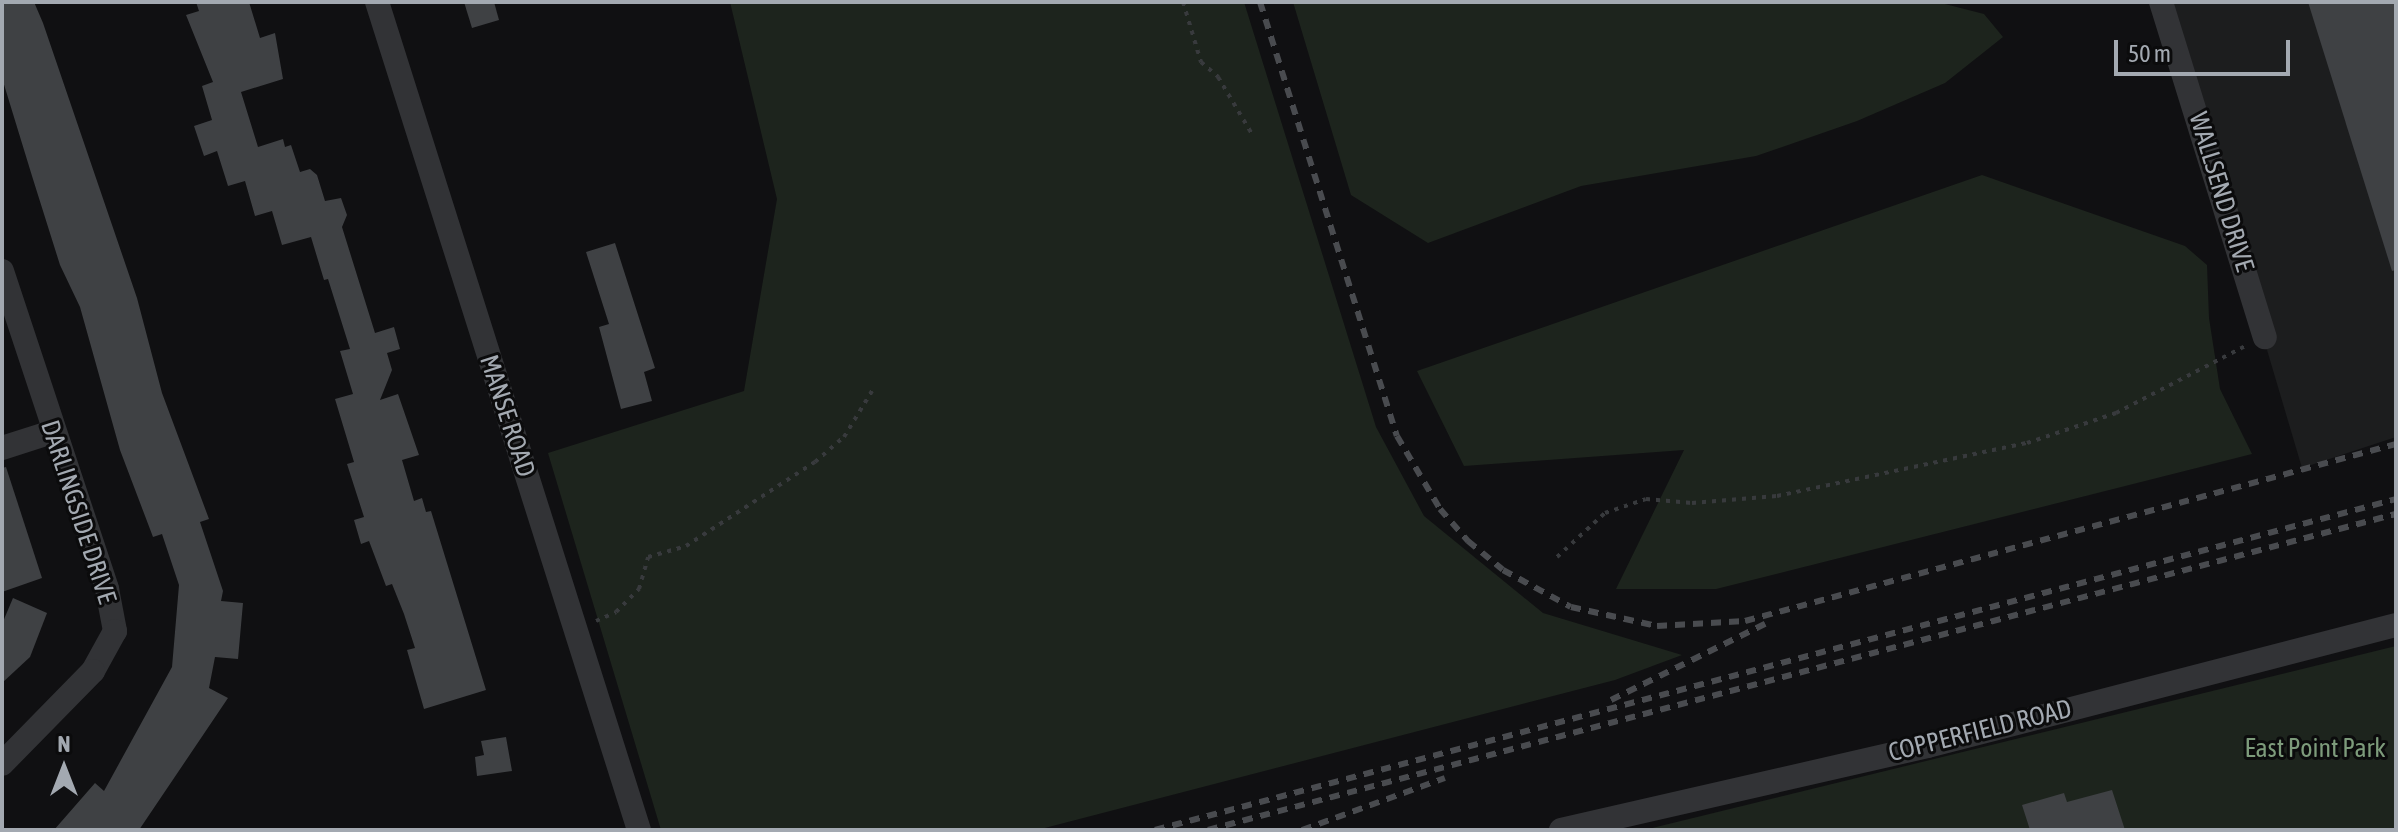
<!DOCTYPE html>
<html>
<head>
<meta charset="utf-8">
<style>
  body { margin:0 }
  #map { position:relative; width:2398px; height:832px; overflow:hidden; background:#101012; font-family:"Asap Condensed",sans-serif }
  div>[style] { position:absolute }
  .built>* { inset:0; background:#1c1d1e }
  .green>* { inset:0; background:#1d241d }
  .building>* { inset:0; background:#3f4144 }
  .path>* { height:4px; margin-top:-2px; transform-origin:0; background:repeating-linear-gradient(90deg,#383a3d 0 4px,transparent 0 10px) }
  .minor>* { height:24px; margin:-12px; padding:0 12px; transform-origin:12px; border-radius:12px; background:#323336 }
  .rail>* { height:6px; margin-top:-3px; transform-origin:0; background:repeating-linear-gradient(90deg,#494b4f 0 10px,transparent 0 18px) }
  span { translate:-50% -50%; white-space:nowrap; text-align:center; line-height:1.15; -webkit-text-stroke:6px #0b0b0c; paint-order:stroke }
  .street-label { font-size:26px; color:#a3a9b1 }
  .park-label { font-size:26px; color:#7d9b7b }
  .frame { position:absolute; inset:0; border:4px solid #a3a9b1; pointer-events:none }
  .north { position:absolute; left:24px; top:728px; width:80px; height:80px; -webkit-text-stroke:6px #0b0b0c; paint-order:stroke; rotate:0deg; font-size:22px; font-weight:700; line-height:32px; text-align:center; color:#a3a9b1 }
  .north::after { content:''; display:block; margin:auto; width:28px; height:36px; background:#a3a9b1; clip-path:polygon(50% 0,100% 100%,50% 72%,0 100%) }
  .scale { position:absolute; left:2114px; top:40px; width:176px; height:36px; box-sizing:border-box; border:4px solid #a3a9b1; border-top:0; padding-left:10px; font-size:24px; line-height:28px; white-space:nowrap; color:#a3a9b1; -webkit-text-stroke:6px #0b0b0c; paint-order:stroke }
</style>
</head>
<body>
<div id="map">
  <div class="built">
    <div style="clip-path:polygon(2164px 2px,2396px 2px,2396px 437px,2302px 468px)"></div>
  </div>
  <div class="green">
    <div style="clip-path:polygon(730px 2px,1244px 2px,1376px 427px,1424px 516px,1543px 613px,1682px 655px,1615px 680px,1037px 830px,661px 830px,548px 453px,744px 391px,777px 199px)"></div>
    <div style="clip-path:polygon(1293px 2px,1941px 3px,1984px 14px,2003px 37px,1945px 83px,1857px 121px,1756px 156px,1581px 186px,1428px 243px,1351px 195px)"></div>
    <div style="clip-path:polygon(1982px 175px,2185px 246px,2207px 265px,2209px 318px,2220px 389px,2252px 454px,1716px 589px,1616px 589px,1684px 450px,1464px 466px,1417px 371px)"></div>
    <div style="clip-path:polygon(2396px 646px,2396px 830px,1644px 830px)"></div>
  </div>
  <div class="building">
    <div style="clip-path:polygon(2px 2px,34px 2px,43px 23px,137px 298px,162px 393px,209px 519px,200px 522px,223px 591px,221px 601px,243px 603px,238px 659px,215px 657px,209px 688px,228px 698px,139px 830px,54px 830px,95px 783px,104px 791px,172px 667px,179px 585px,162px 534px,153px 537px,120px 450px,80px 307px,60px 265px,32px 176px,2px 78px)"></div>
    <div style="clip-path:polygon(196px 2px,249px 2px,260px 38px,275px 33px,283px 79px,241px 92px,258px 147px,283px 139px,285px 147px,291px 145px,300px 172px,310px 169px,317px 175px,325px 201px,341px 198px,347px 215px,342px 227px,375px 333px,394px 327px,400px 349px,387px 353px,392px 370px,380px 400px,398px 394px,419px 455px,402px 460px,414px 501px,422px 498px,426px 512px,431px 511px,486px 690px,424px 709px,407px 650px,415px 648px,404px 614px,392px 584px,386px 586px,369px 541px,361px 544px,354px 520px,364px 517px,347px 464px,354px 462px,335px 399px,353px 394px,340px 351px,350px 349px,328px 279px,324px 280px,311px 237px,282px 245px,272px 211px,255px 216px,245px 181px,228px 186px,217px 151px,204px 156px,194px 126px,212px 120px,202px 86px,213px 82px,186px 15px,199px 11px)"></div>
    <div style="clip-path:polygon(464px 2px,494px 2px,499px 20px,472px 28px)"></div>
    <div style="clip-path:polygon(2308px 2px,2396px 2px,2396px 270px,2392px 271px)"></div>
    <div style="clip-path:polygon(615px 243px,655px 368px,644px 372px,652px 401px,621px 409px,599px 327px,609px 324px,586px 252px)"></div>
    <div style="clip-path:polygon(6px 467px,42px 578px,2px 592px,2px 468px)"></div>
    <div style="clip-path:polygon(13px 598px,47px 613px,30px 657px,2px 683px,2px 624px)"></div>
    <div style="clip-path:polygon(506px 737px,512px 771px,477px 776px,475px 757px,484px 755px,481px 741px)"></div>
    <div style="clip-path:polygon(2112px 790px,2125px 830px,2030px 830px,2022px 805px,2064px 793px,2067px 802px)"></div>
  </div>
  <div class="path">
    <div style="left:1183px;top:2px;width:63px;rotate:73.3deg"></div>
    <div style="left:1201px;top:62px;width:23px;rotate:41deg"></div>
    <div style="left:1218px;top:77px;width:66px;rotate:59.2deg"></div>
    <div style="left:1557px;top:557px;width:65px;rotate:-42.5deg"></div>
    <div style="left:1605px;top:513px;width:43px;rotate:-18.9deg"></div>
    <div style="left:1646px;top:499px;width:46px;rotate:5deg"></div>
    <div style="left:1692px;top:503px;width:85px;rotate:-4.7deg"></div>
    <div style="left:1777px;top:496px;width:256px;rotate:-12deg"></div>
    <div style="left:2027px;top:443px;width:94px;rotate:-18.6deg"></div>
    <div style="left:2116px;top:413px;width:145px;rotate:-27.4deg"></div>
    <div style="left:596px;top:621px;width:22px;rotate:-24deg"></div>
    <div style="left:616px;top:612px;width:33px;rotate:-45deg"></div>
    <div style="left:639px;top:589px;width:33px;rotate:-74deg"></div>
    <div style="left:648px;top:557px;width:40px;rotate:-16deg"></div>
    <div style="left:686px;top:546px;width:154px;rotate:-33.1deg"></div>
    <div style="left:815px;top:462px;width:38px;rotate:-41deg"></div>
    <div style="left:844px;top:437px;width:54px;rotate:-58.7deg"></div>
  </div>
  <div class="minor">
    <div style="left:377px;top:2px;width:868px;rotate:72.44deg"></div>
    <div style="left:2161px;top:2px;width:351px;rotate:72.8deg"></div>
    <div style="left:2px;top:271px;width:335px;rotate:71.7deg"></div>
    <div style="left:107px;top:589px;width:43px;rotate:79.2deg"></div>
    <div style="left:115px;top:631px;width:46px;rotate:118.8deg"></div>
    <div style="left:93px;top:671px;width:130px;rotate:134.4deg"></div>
    <div style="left:2px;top:448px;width:52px;rotate:-17.7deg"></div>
    <div style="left:1561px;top:830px;width:376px;rotate:-12.9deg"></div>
    <div style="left:1928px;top:746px;width:483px;rotate:-14.5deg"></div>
  </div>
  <div class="rail">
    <div style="left:1260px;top:2px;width:455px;rotate:72.5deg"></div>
    <div style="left:1397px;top:436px;width:85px;rotate:59.5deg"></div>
    <div style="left:1440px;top:509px;width:43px;rotate:48.8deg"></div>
    <div style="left:1468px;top:541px;width:45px;rotate:39.6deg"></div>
    <div style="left:1503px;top:570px;width:77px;rotate:28.6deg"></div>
    <div style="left:1571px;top:607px;width:88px;rotate:12.5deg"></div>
    <div style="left:1657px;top:626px;width:88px;rotate:-3.3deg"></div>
    <div style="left:1745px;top:621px;width:675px;rotate:-15.21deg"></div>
    <div style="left:1611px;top:700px;width:172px;rotate:-26.3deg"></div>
    <div style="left:1155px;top:830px;width:1284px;rotate:-14.93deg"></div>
    <div style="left:1208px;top:830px;width:1229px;rotate:-14.9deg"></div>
    <div style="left:1302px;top:830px;width:152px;rotate:-20deg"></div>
  </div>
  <div class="street-label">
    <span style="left:2221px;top:192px;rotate:73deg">WALLSEND DRIVE</span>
    <span style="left:507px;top:416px;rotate:72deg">MANSE ROAD</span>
    <span style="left:78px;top:512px;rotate:72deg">DARLINGSIDE DRIVE</span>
    <span style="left:1980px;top:731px;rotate:-14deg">COPPERFIELD ROAD</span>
  </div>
  <div class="park-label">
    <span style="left:2315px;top:749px">East Point Park</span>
  </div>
  <div class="frame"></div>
  <div class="north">N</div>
  <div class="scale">50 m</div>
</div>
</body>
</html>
